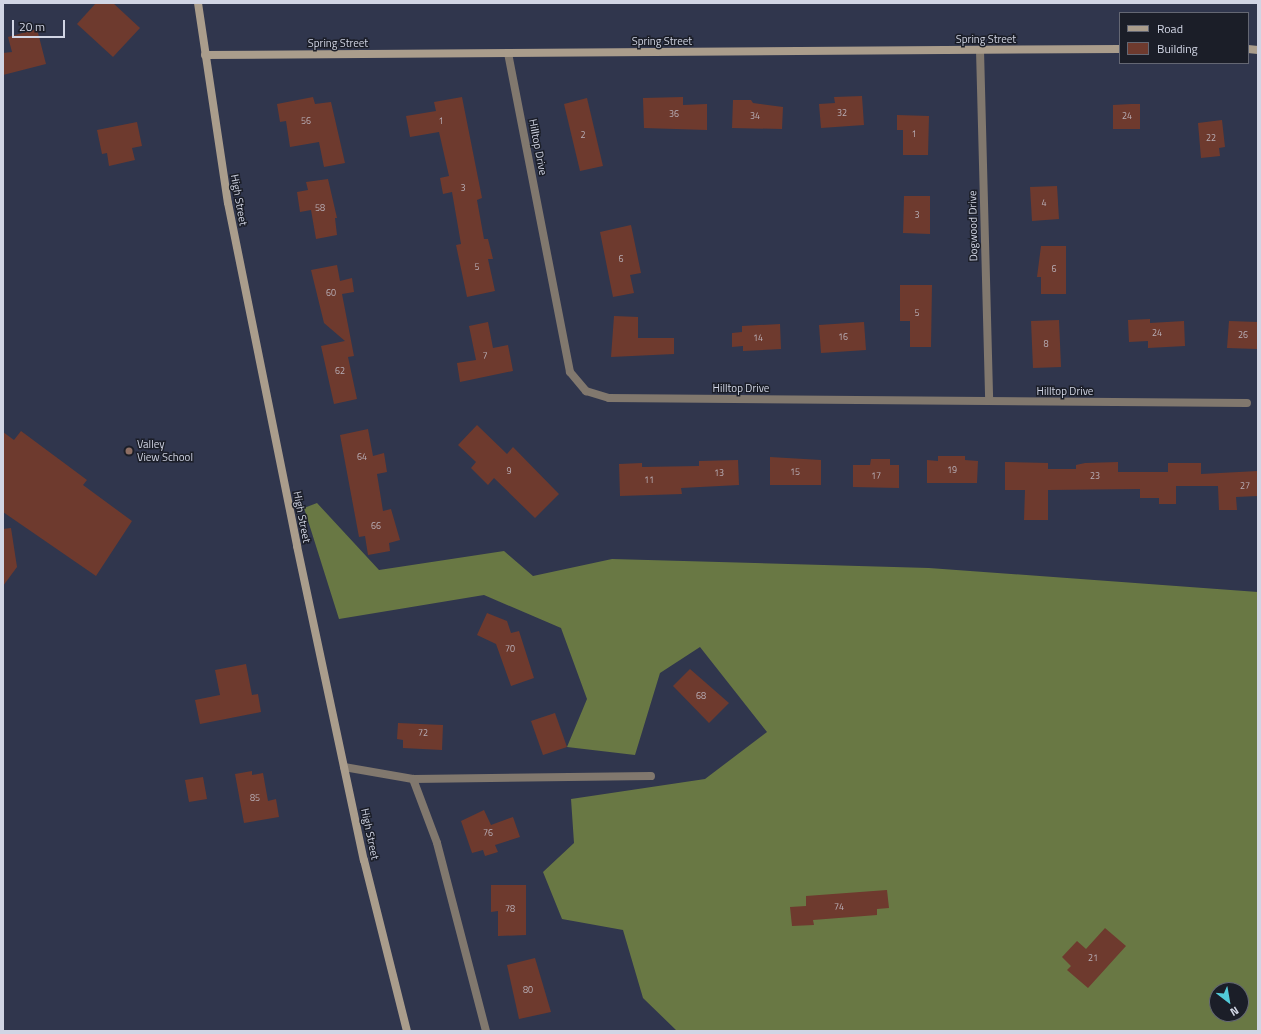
<!DOCTYPE html>
<html>
<head>
<meta charset="utf-8">
<style>
  body { margin:0 }
  #map { position:relative; width:1261px; height:1034px; overflow:hidden; background:#30364d; font-family:"Titillium Web",sans-serif }
  div>[style] { position:absolute }
  .forest>* { inset:0; background:#697844 }
  .building>* { inset:0; background:#6e3a2e }
  .lane>* { height:8px; margin:-4px; padding:0 4px; transform-origin:4px; border-radius:4px; background:#81786e }
  .street>* { height:8px; margin:-4px; padding:0 4px; transform-origin:4px; border-radius:4px; background:#81786e }
  .secondary>* { height:8px; margin:-4px; padding:0 4px; transform-origin:4px; border-radius:4px; background:#aa9d8c }
  .dots>* { width:11px; height:11px; translate:-50% -50%; box-sizing:border-box; border:2px solid #1b1e28; border-radius:50% }
  span { translate:-50% -50%; white-space:nowrap; text-align:center; line-height:1.15; -webkit-text-stroke:3px #1b1e28; paint-order:stroke }
  .number-label { font-size:9px; color:#b8aeb6 }
  .number-label span { -webkit-text-stroke-width:0 }
  .street-label { font-size:11px; color:#d1d5e4 }
  .poi-label { font-size:11px; color:#d1d5e4 }
  .left { translate:0 -50%; text-align:left }
  .frame { position:absolute; inset:0; border:4px solid #d1d5e4; pointer-events:none }
  .legend { position:absolute; left:1119px; top:12px; width:130px; height:52px; box-sizing:border-box; background:#1b1e28; border:1px solid #646773; margin:0; padding:5px 7px; list-style:none; font-size:12px; color:#d1d5e4 }
  .legend li { display:flex; align-items:center; gap:8px; height:20px }
  .legend b { width:20px; border:1px solid #646773 }
  .north { position:absolute; left:1209px; top:982px; width:40px; height:40px; box-sizing:border-box; background:#1b1e28; border:1px solid #646773; border-radius:50%; rotate:149deg; font-size:11px; font-weight:700; line-height:16px; text-align:center; color:#d1d5e4 }
  .north::after { content:''; display:block; margin:auto; width:14px; height:18px; background:#52cbd9; clip-path:polygon(50% 0,100% 100%,50% 72%,0 100%) }
  .scale { position:absolute; left:12px; top:20px; width:53px; height:18px; box-sizing:border-box; border:2px solid #d1d5e4; border-top:0; padding-left:5px; font-size:12px; line-height:14px; white-space:nowrap; color:#d1d5e4; -webkit-text-stroke:3px #1b1e28; paint-order:stroke }
</style>
</head>
<body>
<div id="map">
  <div class="forest">
    <div style="clip-path:polygon(evenodd,317px 503px,379px 570px,504px 551px,533px 576px,612px 559px,929px 568px,1258px 592px,1258px 1031px,677px 1031px,643px 998px,623px 930px,562px 919px,543px 872px,574px 843px,571px 799px,705px 779px,767px 732px,700px 647px,660px 673px,635px 755px,567px 747px,587px 699px,561px 628px,484px 595px,339px 619px,304px 508px,317px 503px,1217px 990px,1241px 990px,1241px 1014px,1217px 1014px,1217px 990px)"></div>
  </div>
  <div class="building">
    <div style="clip-path:polygon(96px 3px,113px 3px,140px 28px,113px 57px,77px 24px)"></div>
    <div style="clip-path:polygon(37px 29px,46px 64px,3px 75px,3px 53px,12px 52px,8px 37px)"></div>
    <div style="clip-path:polygon(862px 96px,864px 125px,821px 128px,819px 104px,835px 103px,834px 97px)"></div>
    <div style="clip-path:polygon(313px 97px,315px 104px,331px 102px,345px 163px,324px 167px,319px 142px,290px 147px,286px 121px,280px 122px,277px 104px)"></div>
    <div style="clip-path:polygon(462px 97px,482px 198px,477px 200px,484px 239px,488px 239px,493px 259px,488px 259px,495px 291px,467px 297px,456px 245px,461px 244px,452px 192px,443px 194px,440px 178px,449px 176px,439px 132px,410px 137px,406px 116px,436px 111px,434px 102px)"></div>
    <div style="clip-path:polygon(683px 97px,683px 105px,707px 104px,707px 130px,644px 128px,643px 98px)"></div>
    <div style="clip-path:polygon(587px 98px,603px 166px,580px 171px,564px 104px)"></div>
    <div style="clip-path:polygon(733px 100px,751px 100px,753px 103px,783px 107px,782px 129px,732px 128px)"></div>
    <div style="clip-path:polygon(1131px 104px,1140px 104px,1140px 129px,1113px 129px,1113px 105px)"></div>
    <div style="clip-path:polygon(897px 115px,929px 116px,928px 155px,903px 155px,903px 130px,897px 130px)"></div>
    <div style="clip-path:polygon(1222px 120px,1225px 147px,1219px 148px,1220px 156px,1201px 158px,1198px 123px)"></div>
    <div style="clip-path:polygon(137px 122px,142px 146px,132px 148px,135px 160px,109px 166px,107px 153px,102px 154px,97px 130px)"></div>
    <div style="clip-path:polygon(328px 179px,337px 218px,335px 218px,337px 235px,316px 239px,311px 210px,300px 212px,297px 192px,308px 190px,306px 182px)"></div>
    <div style="clip-path:polygon(1057px 186px,1059px 219px,1032px 221px,1030px 187px)"></div>
    <div style="clip-path:polygon(904px 196px,930px 196px,930px 234px,903px 233px)"></div>
    <div style="clip-path:polygon(631px 225px,641px 273px,630px 275px,634px 293px,613px 297px,600px 232px)"></div>
    <div style="clip-path:polygon(1041px 246px,1066px 246px,1066px 294px,1041px 294px,1041px 277px,1037px 277px)"></div>
    <div style="clip-path:polygon(337px 265px,340px 281px,352px 278px,354px 292px,342px 294px,354px 356px,348px 357px,357px 399px,334px 404px,321px 346px,345px 341px,324px 323px,311px 270px)"></div>
    <div style="clip-path:polygon(900px 285px,932px 285px,931px 347px,910px 347px,910px 321px,900px 321px)"></div>
    <div style="clip-path:polygon(614px 316px,638px 317px,638px 338px,674px 338px,674px 354px,611px 357px)"></div>
    <div style="clip-path:polygon(1150px 319px,1150px 323px,1184px 321px,1185px 346px,1148px 348px,1148px 341px,1129px 342px,1128px 320px)"></div>
    <div style="clip-path:polygon(1059px 320px,1061px 367px,1033px 368px,1031px 321px)"></div>
    <div style="clip-path:polygon(1229px 321px,1258px 322px,1257px 349px,1227px 348px)"></div>
    <div style="clip-path:polygon(488px 322px,493px 348px,508px 345px,513px 371px,460px 382px,457px 363px,476px 360px,469px 326px)"></div>
    <div style="clip-path:polygon(864px 322px,866px 350px,821px 353px,819px 325px)"></div>
    <div style="clip-path:polygon(780px 324px,781px 349px,743px 351px,743px 346px,732px 347px,732px 333px,742px 332px,742px 326px)"></div>
    <div style="clip-path:polygon(477px 425px,507px 454px,513px 447px,559px 494px,535px 518px,494px 478px,488px 485px,471px 468px,476px 462px,458px 445px)"></div>
    <div style="clip-path:polygon(368px 429px,373px 456px,384px 453px,387px 472px,377px 474px,383px 511px,391px 509px,400px 540px,389px 543px,390px 551px,368px 555px,365px 536px,359px 537px,340px 435px)"></div>
    <div style="clip-path:polygon(21px 431px,87px 480px,83px 485px,132px 521px,96px 576px,3px 512px,3px 432px,14px 440px)"></div>
    <div style="clip-path:polygon(938px 456px,965px 456px,965px 460px,978px 461px,977px 483px,927px 483px,927px 460px,938px 461px)"></div>
    <div style="clip-path:polygon(770px 457px,821px 460px,821px 485px,770px 485px)"></div>
    <div style="clip-path:polygon(871px 459px,890px 459px,890px 465px,899px 465px,899px 488px,853px 487px,853px 465px,870px 465px)"></div>
    <div style="clip-path:polygon(738px 460px,739px 485px,681px 488px,682px 494px,620px 496px,619px 464px,642px 463px,642px 467px,699px 466px,699px 461px)"></div>
    <div style="clip-path:polygon(1005px 462px,1048px 463px,1048px 469px,1076px 469px,1076px 465px,1085px 463px,1118px 462px,1118px 472px,1168px 472px,1168px 463px,1201px 463px,1201px 474px,1258px 471px,1258px 496px,1236px 497px,1237px 510px,1219px 510px,1218px 486px,1176px 486px,1176px 504px,1159px 504px,1159px 498px,1140px 498px,1140px 489px,1048px 490px,1048px 520px,1024px 520px,1025px 490px,1005px 490px)"></div>
    <div style="clip-path:polygon(11px 528px,17px 567px,3px 586px,3px 529px)"></div>
    <div style="clip-path:polygon(487px 613px,507px 621px,511px 633px,519px 631px,534px 678px,511px 686px,496px 644px,477px 635px)"></div>
    <div style="clip-path:polygon(246px 664px,252px 695px,258px 694px,261px 712px,200px 724px,195px 700px,220px 695px,215px 670px)"></div>
    <div style="clip-path:polygon(690px 669px,729px 703px,709px 723px,673px 686px)"></div>
    <div style="clip-path:polygon(555px 713px,567px 747px,543px 755px,531px 721px)"></div>
    <div style="clip-path:polygon(398px 723px,443px 725px,442px 750px,403px 748px,403px 740px,397px 739px)"></div>
    <div style="clip-path:polygon(252px 771px,252px 775px,263px 773px,268px 801px,276px 799px,279px 817px,244px 823px,235px 774px)"></div>
    <div style="clip-path:polygon(203px 777px,207px 799px,189px 802px,185px 780px)"></div>
    <div style="clip-path:polygon(484px 810px,491px 825px,513px 817px,520px 837px,495px 845px,498px 852px,485px 856px,483px 850px,472px 853px,461px 821px)"></div>
    <div style="clip-path:polygon(491px 885px,526px 885px,526px 935px,498px 936px,498px 911px,491px 912px)"></div>
    <div style="clip-path:polygon(887px 890px,889px 908px,877px 909px,877px 915px,813px 920px,814px 925px,792px 926px,790px 907px,806px 906px,806px 896px)"></div>
    <div style="clip-path:polygon(1105px 928px,1126px 946px,1088px 988px,1067px 970px,1071px 966px,1062px 957px,1077px 941px,1086px 949px)"></div>
    <div style="clip-path:polygon(535px 958px,551px 1012px,519px 1019px,507px 965px)"></div>
  </div>
  <div class="lane">
    <div style="left:344px;top:767px;width:70px;rotate:9.9deg"></div>
    <div style="left:413px;top:779px;width:238px;rotate:-0.7deg"></div>
    <div style="left:413px;top:779px;width:68px;rotate:69.4deg"></div>
    <div style="left:437px;top:843px;width:194px;rotate:75.4deg"></div>
  </div>
  <div class="street">
    <div style="left:980px;top:50px;width:351px;rotate:88.5deg"></div>
    <div style="left:508px;top:53px;width:325px;rotate:79deg"></div>
    <div style="left:570px;top:372px;width:25px;rotate:50deg"></div>
    <div style="left:586px;top:391px;width:24px;rotate:17deg"></div>
    <div style="left:609px;top:398px;width:638px;rotate:0.45deg"></div>
  </div>
  <div class="secondary">
    <div style="left:198px;top:3px;width:202px;rotate:81.5deg"></div>
    <div style="left:228px;top:203px;width:350px;rotate:78.6deg"></div>
    <div style="left:297px;top:546px;width:321px;rotate:78deg"></div>
    <div style="left:364px;top:860px;width:176px;rotate:75.9deg"></div>
    <div style="left:1248px;top:49px;width:10px;rotate:6deg"></div>
    <div style="left:205px;top:55px;width:915px;rotate:-0.38deg"></div>
  </div>
  <div class="dots">
    <div style="left:129px;top:451px;background:#8d6e63"></div>
  </div>
  <div class="number-label">
    <span style="left:842px;top:113px">32</span>
    <span style="left:674px;top:114px">36</span>
    <span style="left:755px;top:116px">34</span>
    <span style="left:1127px;top:116px">24</span>
    <span style="left:306px;top:121px">56</span>
    <span style="left:441px;top:121px">1</span>
    <span style="left:914px;top:134px">1</span>
    <span style="left:583px;top:135px">2</span>
    <span style="left:1211px;top:138px">22</span>
    <span style="left:463px;top:188px">3</span>
    <span style="left:1044px;top:203px">4</span>
    <span style="left:320px;top:208px">58</span>
    <span style="left:917px;top:215px">3</span>
    <span style="left:621px;top:259px">6</span>
    <span style="left:477px;top:267px">5</span>
    <span style="left:1054px;top:269px">6</span>
    <span style="left:331px;top:293px">60</span>
    <span style="left:917px;top:313px">5</span>
    <span style="left:1157px;top:333px">24</span>
    <span style="left:1243px;top:335px">26</span>
    <span style="left:843px;top:337px">16</span>
    <span style="left:758px;top:338px">14</span>
    <span style="left:1046px;top:344px">8</span>
    <span style="left:485px;top:356px">7</span>
    <span style="left:340px;top:371px">62</span>
    <span style="left:362px;top:457px">64</span>
    <span style="left:952px;top:470px">19</span>
    <span style="left:509px;top:471px">9</span>
    <span style="left:795px;top:472px">15</span>
    <span style="left:719px;top:473px">13</span>
    <span style="left:876px;top:476px">17</span>
    <span style="left:1095px;top:476px">23</span>
    <span style="left:649px;top:480px">11</span>
    <span style="left:1245px;top:486px">27</span>
    <span style="left:376px;top:526px">66</span>
    <span style="left:510px;top:649px">70</span>
    <span style="left:701px;top:696px">68</span>
    <span style="left:423px;top:733px">72</span>
    <span style="left:255px;top:798px">85</span>
    <span style="left:488px;top:833px">76</span>
    <span style="left:839px;top:907px">74</span>
    <span style="left:510px;top:909px">78</span>
    <span style="left:1093px;top:958px">21</span>
    <span style="left:528px;top:990px">80</span>
  </div>
  <div class="street-label">
    <span style="left:986px;top:39px">Spring Street</span>
    <span style="left:662px;top:41px">Spring Street</span>
    <span style="left:338px;top:43px">Spring Street</span>
    <span style="left:538px;top:147px;rotate:79deg">Hilltop Drive</span>
    <span style="left:239px;top:200px;rotate:80deg">High Street</span>
    <span style="left:973px;top:226px;rotate:-91deg">Dogwood Drive</span>
    <span style="left:741px;top:388px">Hilltop Drive</span>
    <span style="left:1065px;top:391px">Hilltop Drive</span>
    <span style="left:302px;top:517px;rotate:79deg">High Street</span>
    <span style="left:370px;top:834px;rotate:78deg">High Street</span>
  </div>
  <div class="poi-label">
    <span class="left" style="left:137px;top:451px">Valley<br>View School</span>
  </div>
  <div class="frame"></div>
  <ul class="legend">
  <li><b style="height:5px;background:#aa9d8c"></b>Road</li>
  <li><b style="height:11px;background:#6e3a2e"></b>Building</li>
  </ul>
  <div class="north">N</div>
  <div class="scale">20 m</div>
</div>
</body>
</html>
